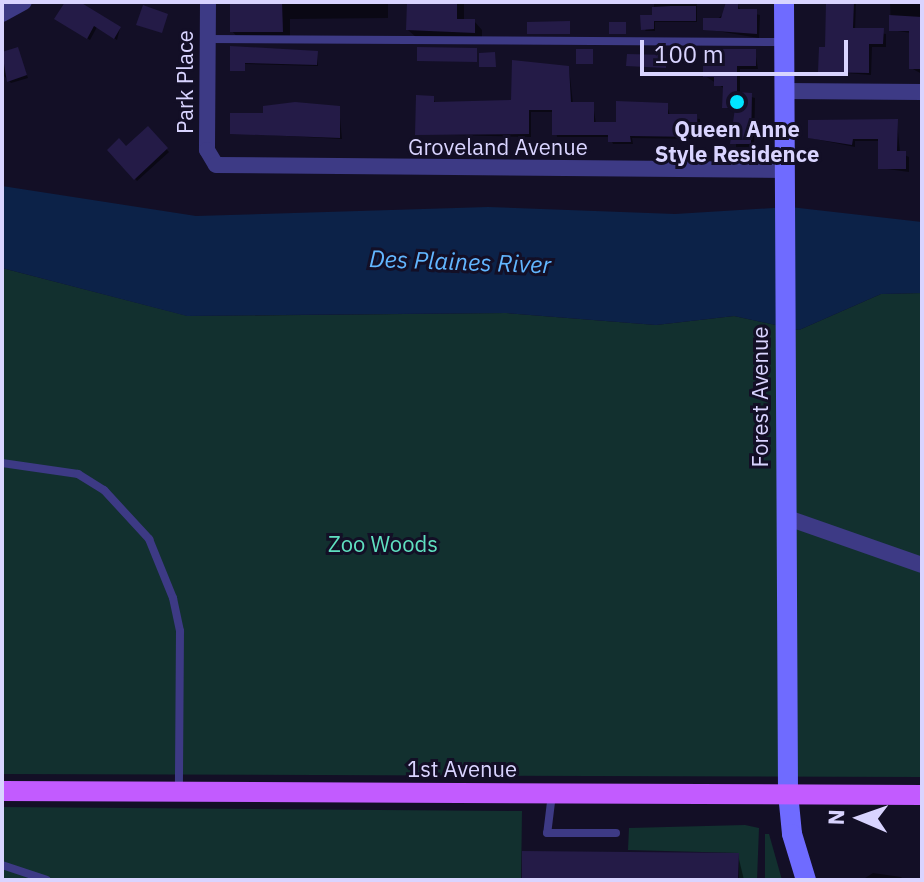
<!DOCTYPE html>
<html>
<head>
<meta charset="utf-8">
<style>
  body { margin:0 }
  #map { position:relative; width:924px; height:882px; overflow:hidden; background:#130f26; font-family:"IBM Plex Sans",sans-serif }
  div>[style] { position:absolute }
  .green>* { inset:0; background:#12302f }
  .water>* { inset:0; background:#0c2248 }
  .shadow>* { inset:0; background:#0007 }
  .building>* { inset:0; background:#241b47 }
  .lane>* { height:8px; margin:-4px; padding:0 4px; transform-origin:4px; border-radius:4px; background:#3d3a85 }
  .street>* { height:16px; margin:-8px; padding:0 8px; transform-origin:8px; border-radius:8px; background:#3d3a85 }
  .secondary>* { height:20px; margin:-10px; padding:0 10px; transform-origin:10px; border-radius:10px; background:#6f6bff }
  .primary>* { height:20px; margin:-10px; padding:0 10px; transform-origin:10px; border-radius:10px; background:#c25bff }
  .dots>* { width:22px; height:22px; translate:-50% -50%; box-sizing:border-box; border:4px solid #130f26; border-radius:50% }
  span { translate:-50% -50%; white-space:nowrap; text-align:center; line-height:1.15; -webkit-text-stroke:6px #130f26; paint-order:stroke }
  .street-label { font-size:22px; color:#d9d4ff }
  .poi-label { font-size:22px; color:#d9d4ff; font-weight:700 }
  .park-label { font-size:22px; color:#5fe0c0 }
  .water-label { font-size:24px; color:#62b6ff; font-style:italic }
  .frame { position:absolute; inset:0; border:4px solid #d9d4ff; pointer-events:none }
  .north { position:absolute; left:820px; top:778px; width:80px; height:80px; -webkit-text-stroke:6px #130f26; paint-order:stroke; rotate:272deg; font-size:22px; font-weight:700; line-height:32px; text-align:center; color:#d9d4ff }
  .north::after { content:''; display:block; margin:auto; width:28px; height:36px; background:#d9d4ff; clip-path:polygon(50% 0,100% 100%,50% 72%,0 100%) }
  .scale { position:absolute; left:640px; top:40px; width:208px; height:36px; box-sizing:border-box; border:4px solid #d9d4ff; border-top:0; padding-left:10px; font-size:24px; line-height:28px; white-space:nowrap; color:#d9d4ff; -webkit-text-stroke:6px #130f26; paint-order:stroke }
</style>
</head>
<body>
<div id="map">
  <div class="green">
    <div style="clip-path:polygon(2px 268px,188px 316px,506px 313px,656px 325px,734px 316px,799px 330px,881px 294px,922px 293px,922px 777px,2px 774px)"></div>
    <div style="clip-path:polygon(2px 807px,522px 811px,521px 880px,2px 880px)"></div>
    <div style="clip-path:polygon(745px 825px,759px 828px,757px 880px,739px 880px,739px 853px,628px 850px,629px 828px)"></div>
    <div style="clip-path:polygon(765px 834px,769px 834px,782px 880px,765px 880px)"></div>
  </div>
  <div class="water">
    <div style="clip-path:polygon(2px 186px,196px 216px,488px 207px,675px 214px,790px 207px,922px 222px,922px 293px,881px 294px,799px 330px,734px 316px,656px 325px,506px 313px,187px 316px,2px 268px)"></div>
  </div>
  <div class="shadow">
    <div style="clip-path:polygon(67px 2px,76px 2px,120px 28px,117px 40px,97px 27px,90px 40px,59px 21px)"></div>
    <div style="clip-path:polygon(232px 2px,388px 2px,388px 18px,290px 19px,290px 40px,240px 40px,232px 31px)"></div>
    <div style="clip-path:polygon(408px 2px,464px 2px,464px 21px,474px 21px,482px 30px,482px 41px,417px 38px,408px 30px)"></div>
    <div style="clip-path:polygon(654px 2px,697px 2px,697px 22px,655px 22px,655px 31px,645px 31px,654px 17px)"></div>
    <div style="clip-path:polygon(827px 2px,856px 2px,855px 30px,886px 34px,886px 47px,872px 47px,871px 75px,820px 71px,827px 49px)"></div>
    <div style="clip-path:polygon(890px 2px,922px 2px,922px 74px,911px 68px,911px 33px,891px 30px)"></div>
    <div style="clip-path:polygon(737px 3px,741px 11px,760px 15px,759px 38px,705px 29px)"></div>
    <div style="clip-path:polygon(232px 48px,317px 53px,318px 66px,245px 64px,245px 71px,234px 71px)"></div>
    <div style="clip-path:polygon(17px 49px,28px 78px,11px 83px,2px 74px,2px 54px)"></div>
    <div style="clip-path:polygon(755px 51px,758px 69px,740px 69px,740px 94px,755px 98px,754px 147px,736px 147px,737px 111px,724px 107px,725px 89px,705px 76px)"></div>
    <div style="clip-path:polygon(514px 62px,569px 68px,573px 104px,593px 104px,596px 124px,618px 124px,667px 105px,670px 116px,700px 119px,700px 139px,632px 138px,633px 144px,613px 144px,610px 137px,557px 137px,554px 112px,531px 112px,531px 137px,417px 134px,433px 98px,436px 104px,513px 102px)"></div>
    <div style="clip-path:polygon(339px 108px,342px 139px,232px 133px,265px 115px)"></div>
    <div style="clip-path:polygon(897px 121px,900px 153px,909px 157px,909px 172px,880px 168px,880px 141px,855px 141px,855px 147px,810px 138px)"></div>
    <div style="clip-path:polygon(148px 129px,169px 152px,137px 181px,109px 150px,126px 149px)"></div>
    <div style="clip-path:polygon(738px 855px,744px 880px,524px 880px)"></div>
    <div style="clip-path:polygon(873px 873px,901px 877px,904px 880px,862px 880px)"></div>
  </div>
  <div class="building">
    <div style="clip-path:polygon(65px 2px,80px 2px,121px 27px,114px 39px,94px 26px,87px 39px,54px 19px)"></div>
    <div style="clip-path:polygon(230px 2px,282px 2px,283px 32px,230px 32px)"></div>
    <div style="clip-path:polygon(407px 2px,457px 2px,457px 19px,475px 19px,475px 33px,406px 30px)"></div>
    <div style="clip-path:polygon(726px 2px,738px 2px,738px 9px,757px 9px,757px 34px,703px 30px,703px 18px,721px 18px)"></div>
    <div style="clip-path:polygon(826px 2px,854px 2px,853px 28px,884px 28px,883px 44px,869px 44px,869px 73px,818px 72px,819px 47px,825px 47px)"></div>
    <div style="clip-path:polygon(143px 5px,168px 14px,162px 33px,136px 25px)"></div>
    <div style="clip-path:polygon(671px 6px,696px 6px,696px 21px,654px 21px,654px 29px,641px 30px,640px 15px,652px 15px,652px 7px)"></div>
    <div style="clip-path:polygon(889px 15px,922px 17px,922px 69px,909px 69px,909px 31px,889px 31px)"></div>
    <div style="clip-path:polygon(570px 21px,570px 34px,527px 34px,527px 22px)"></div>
    <div style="clip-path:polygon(609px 22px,626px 22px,626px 34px,609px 34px)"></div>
    <div style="clip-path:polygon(230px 46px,318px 51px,317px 65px,245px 63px,245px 71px,230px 71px)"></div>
    <div style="clip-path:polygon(18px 47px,27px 75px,7px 82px,2px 52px)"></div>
    <div style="clip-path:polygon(417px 47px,477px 48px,477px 62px,417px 61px)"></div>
    <div style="clip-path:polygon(576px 49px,593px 49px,593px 64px,576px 64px)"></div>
    <div style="clip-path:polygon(721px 49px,756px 49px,756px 66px,737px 66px,737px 92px,752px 93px,751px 144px,730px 144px,735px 108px,722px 108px,723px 86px,714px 86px,714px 77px,703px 77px,703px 54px,721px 54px)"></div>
    <div style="clip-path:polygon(495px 52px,496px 67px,479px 67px,479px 53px)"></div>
    <div style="clip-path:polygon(627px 54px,666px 55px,666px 68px,626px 66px)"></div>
    <div style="clip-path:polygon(512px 60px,569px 66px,571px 102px,594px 102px,594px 122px,616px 122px,616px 101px,668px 103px,668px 114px,697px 114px,698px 137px,630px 136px,631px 142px,608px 142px,608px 135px,552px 135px,552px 110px,529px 110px,529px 134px,415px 135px,416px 95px,434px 96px,434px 102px,511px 100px)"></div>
    <div style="clip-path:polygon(295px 102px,340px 106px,340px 138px,230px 134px,230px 113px,263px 113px,263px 106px)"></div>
    <div style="clip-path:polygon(898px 119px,897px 151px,906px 151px,906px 169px,878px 169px,878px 139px,853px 139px,852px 145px,808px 138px,808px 120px)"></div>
    <div style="clip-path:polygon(148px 126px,168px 148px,134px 180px,107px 150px,119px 138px,126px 146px)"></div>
    <div style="clip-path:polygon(522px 851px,739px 853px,738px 880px,522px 880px)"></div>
  </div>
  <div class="lane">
    <div style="left:208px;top:39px;width:574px;rotate:0.3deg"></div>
    <div style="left:2px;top:463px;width:77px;rotate:8.2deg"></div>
    <div style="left:78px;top:474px;width:31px;rotate:32deg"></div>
    <div style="left:104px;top:490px;width:67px;rotate:47.4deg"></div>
    <div style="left:149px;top:539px;width:64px;rotate:67.9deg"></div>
    <div style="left:173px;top:598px;width:34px;rotate:78deg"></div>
    <div style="left:180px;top:631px;width:159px;rotate:90.4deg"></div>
    <div style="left:552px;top:794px;width:39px;rotate:97deg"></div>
    <div style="left:547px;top:833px;width:69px"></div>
    <div style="left:2px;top:865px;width:47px;rotate:18.4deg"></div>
  </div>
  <div class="street">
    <div style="left:208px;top:2px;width:148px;rotate:90.4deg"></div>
    <div style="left:207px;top:150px;width:17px;rotate:59deg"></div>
    <div style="left:216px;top:165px;width:569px;rotate:0.5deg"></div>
    <div style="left:2px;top:14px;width:25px;rotate:-29deg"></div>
    <div style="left:785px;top:91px;width:137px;rotate:0.4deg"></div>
    <div style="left:785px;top:517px;width:145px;rotate:19.3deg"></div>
  </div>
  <div class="secondary">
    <div style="left:784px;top:2px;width:791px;rotate:89.71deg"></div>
    <div style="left:788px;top:793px;width:41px;rotate:84.4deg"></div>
    <div style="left:792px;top:834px;width:48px;rotate:73.1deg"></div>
  </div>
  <div class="primary">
    <div style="left:2px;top:791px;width:920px;rotate:0.25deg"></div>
  </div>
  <div class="dots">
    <div style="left:737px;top:102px;background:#00e5ff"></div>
  </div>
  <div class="street-label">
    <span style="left:185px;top:82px;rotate:-90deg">Park Place</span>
    <span style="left:498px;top:147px">Groveland Avenue</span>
    <span style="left:760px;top:397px;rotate:-90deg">Forest Avenue</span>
    <span style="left:462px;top:769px">1st Avenue</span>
  </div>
  <div class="poi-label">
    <span style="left:737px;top:141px">Queen Anne<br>Style Residence</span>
  </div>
  <div class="park-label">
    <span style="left:383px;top:544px">Zoo Woods</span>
  </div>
  <div class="water-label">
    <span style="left:460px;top:262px;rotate:2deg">Des Plaines River</span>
  </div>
  <div class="frame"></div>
  <div class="north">N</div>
  <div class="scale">100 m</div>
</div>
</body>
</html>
